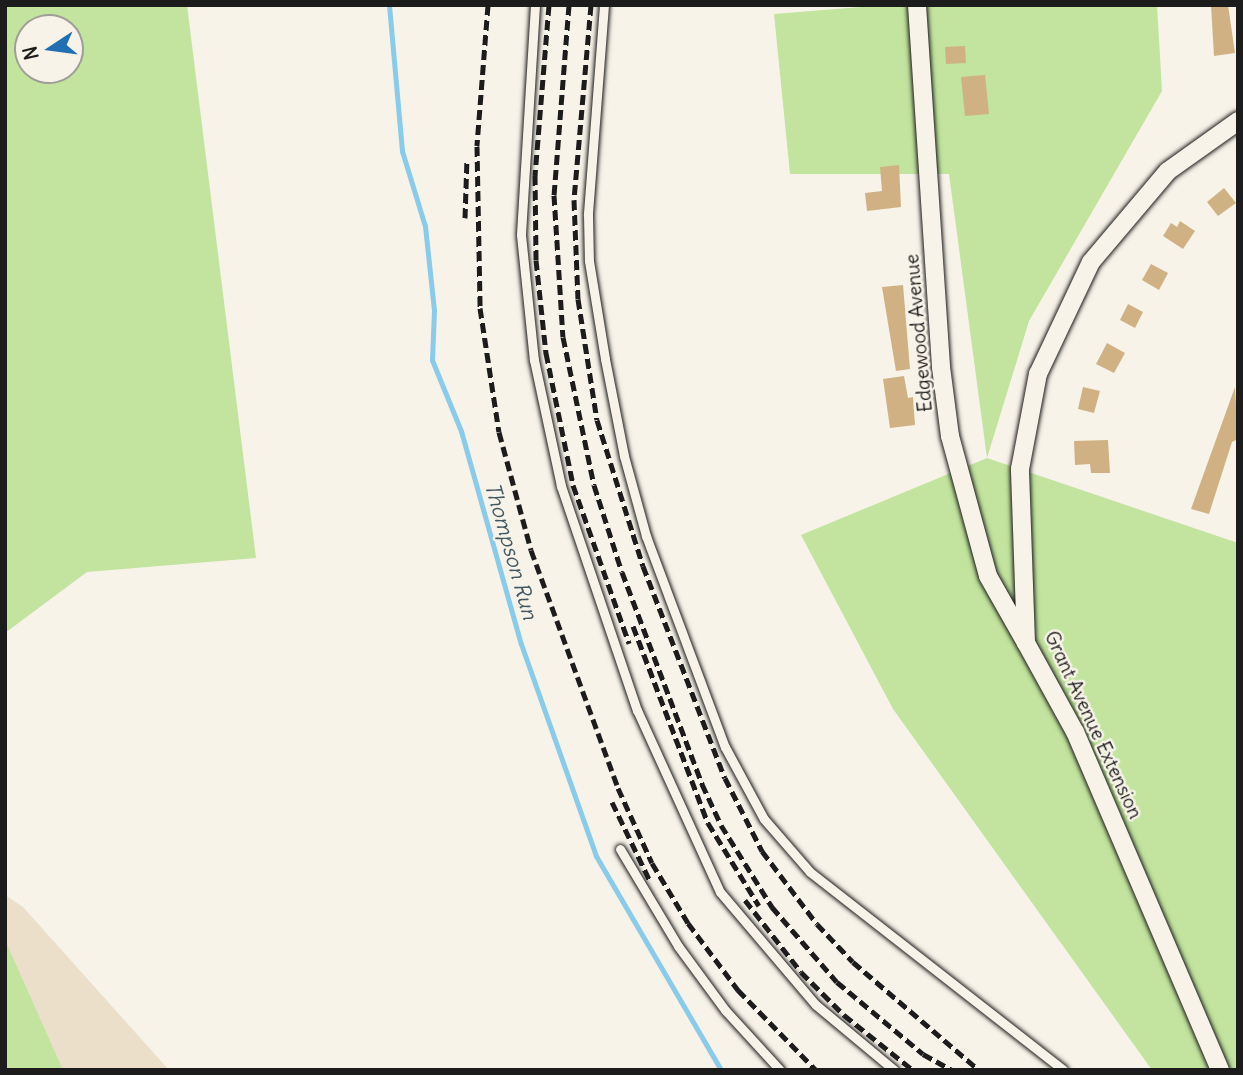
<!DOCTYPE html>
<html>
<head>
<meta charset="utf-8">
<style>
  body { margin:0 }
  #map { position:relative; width:1243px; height:1075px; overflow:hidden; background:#f7f3e8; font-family:Delius,sans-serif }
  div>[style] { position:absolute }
  .built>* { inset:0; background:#ebdfca }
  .green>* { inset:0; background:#c2e49e }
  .stream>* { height:5px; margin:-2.5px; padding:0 2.5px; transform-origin:2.5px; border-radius:2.5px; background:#89cbea }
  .building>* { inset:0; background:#d0b184 }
  .roads { filter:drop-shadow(0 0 2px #1c1c1c) drop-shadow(0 0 2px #1c1c1c) }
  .lane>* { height:9px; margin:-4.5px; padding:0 4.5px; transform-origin:4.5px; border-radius:4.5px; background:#f7f3e8 }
  .street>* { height:18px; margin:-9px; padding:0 9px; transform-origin:9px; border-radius:9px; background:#f7f3e8 }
  .rail>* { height:5px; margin-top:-2.5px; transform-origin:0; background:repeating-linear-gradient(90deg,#1c1c1c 0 10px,transparent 0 15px) }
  span { translate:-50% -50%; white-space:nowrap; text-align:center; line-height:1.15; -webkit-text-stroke:5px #f7f3e8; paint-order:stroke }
  .street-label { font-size:19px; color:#1c1c1c }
  .water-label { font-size:21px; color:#425964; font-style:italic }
  .frame { position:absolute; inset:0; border:7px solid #1c1c1c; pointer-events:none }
  .north { position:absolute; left:14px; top:14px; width:70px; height:70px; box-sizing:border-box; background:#f7f3e8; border:2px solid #9f9d96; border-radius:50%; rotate:257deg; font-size:19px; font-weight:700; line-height:28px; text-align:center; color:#1c1c1c }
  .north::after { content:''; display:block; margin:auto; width:24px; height:32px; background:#1f6fb2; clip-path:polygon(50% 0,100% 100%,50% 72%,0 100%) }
</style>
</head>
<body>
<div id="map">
  <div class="built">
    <div style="clip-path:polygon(5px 895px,23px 907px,169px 1070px,5px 1070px)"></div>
  </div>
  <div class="green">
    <div style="clip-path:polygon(evenodd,5px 5px,187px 5px,256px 558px,87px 572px,5px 633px,5px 5px,28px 28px,70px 28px,70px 70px,28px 70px,28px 28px)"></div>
    <div style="clip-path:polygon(886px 5px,1157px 5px,1162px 91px,1029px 321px,987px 458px,1238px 543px,1238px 1070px,1152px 1070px,893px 709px,801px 535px,987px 458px,949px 174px,790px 174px,774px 14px)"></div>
    <div style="clip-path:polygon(6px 942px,63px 1070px,5px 1070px)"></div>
  </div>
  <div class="stream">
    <div style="left:389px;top:5px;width:147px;rotate:84.9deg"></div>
    <div style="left:402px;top:151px;width:78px;rotate:73deg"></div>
    <div style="left:425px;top:226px;width:84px;rotate:83.9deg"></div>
    <div style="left:434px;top:310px;width:50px;rotate:92.3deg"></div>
    <div style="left:432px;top:360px;width:77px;rotate:67.8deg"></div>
    <div style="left:461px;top:431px;width:221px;rotate:74.3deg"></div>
    <div style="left:521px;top:644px;width:225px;rotate:70.5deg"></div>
    <div style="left:596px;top:856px;width:248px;rotate:59.7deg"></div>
  </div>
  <div class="building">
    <div style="clip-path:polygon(1211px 5px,1228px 5px,1235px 53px,1214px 56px)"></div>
    <div style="clip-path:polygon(965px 46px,966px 63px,946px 64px,945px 47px)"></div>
    <div style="clip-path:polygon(985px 75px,989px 114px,965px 116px,961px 77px)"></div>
    <div style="clip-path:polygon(899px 165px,901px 207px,867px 211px,865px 193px,882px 191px,880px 167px)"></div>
    <div style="clip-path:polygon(1224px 188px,1236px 203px,1218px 216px,1207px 202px)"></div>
    <div style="clip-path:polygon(1180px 221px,1195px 231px,1183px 249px,1163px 236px,1171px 223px,1177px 227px)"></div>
    <div style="clip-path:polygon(1151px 264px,1168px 273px,1159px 290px,1142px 280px)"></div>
    <div style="clip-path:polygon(903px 285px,910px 369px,896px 371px,882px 287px)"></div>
    <div style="clip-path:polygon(1128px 304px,1143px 312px,1135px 328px,1120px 320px)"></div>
    <div style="clip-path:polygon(1107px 343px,1125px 353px,1114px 373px,1096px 364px)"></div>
    <div style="clip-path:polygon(904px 376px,908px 398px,913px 397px,915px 425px,890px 428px,883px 379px)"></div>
    <div style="clip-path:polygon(1083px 387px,1100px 391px,1094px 413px,1078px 409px)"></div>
    <div style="clip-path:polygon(1235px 387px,1238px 439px,1232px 442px,1209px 514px,1191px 509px)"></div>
    <div style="clip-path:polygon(1108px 440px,1110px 473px,1091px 473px,1090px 464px,1075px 465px,1074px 441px)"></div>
  </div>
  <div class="roads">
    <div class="lane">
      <div style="left:535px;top:5px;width:230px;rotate:93.5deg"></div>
      <div style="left:521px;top:235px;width:126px;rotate:84.1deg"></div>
      <div style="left:534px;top:360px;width:129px;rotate:77.9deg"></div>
      <div style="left:561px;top:486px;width:237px;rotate:71.3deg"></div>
      <div style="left:637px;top:710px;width:200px;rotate:65.5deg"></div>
      <div style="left:720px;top:892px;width:148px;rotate:49.7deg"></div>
      <div style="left:816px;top:1005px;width:102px;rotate:39.8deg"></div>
      <div style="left:604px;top:5px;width:211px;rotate:94.4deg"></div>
      <div style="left:588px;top:215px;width:46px;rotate:88.8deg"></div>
      <div style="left:589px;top:261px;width:99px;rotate:80.7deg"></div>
      <div style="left:605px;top:359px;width:99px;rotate:78.9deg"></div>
      <div style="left:624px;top:456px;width:83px;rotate:74.6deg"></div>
      <div style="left:646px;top:536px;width:225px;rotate:69.5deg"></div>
      <div style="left:725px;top:747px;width:82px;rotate:61.6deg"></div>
      <div style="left:764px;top:819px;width:70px;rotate:49deg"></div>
      <div style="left:810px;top:872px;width:321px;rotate:38deg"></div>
      <div style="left:620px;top:849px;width:113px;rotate:59.1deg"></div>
      <div style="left:678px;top:946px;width:79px;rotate:53.7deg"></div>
      <div style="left:725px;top:1010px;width:81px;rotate:47.5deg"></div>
    </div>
    <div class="street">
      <div style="left:917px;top:5px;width:363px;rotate:86.2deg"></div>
      <div style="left:941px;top:367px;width:70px;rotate:82.6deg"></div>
      <div style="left:950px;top:436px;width:145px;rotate:74.8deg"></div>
      <div style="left:988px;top:576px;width:77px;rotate:60.4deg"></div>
      <div style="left:1220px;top:1070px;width:368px;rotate:-113.2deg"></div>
      <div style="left:1075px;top:732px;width:102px;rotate:-118.8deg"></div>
      <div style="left:1026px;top:643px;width:174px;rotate:-92deg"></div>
      <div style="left:1020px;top:469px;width:97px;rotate:-79.3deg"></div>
      <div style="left:1038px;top:374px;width:124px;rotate:-64.7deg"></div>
      <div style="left:1091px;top:262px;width:119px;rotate:-49.8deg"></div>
      <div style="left:1168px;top:171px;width:86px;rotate:-35.5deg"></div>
    </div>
  </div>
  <div class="rail">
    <div style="left:488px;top:5px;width:141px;rotate:94.5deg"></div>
    <div style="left:477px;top:146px;width:162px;rotate:88.9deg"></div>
    <div style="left:480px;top:308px;width:125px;rotate:81.3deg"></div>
    <div style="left:499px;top:432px;width:122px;rotate:74.8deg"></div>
    <div style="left:531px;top:550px;width:253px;rotate:69.9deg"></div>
    <div style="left:618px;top:788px;width:82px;rotate:65.6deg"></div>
    <div style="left:652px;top:863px;width:70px;rotate:59deg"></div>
    <div style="left:688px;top:923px;width:84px;rotate:53.3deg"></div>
    <div style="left:738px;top:990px;width:112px;rotate:45.7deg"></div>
    <div style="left:549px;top:5px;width:171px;rotate:94.7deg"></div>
    <div style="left:535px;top:175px;width:85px;rotate:89.3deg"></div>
    <div style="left:536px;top:260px;width:94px;rotate:83.9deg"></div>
    <div style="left:546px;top:353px;width:135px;rotate:78.4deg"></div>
    <div style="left:573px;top:485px;width:168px;rotate:70.5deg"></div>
    <div style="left:569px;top:5px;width:191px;rotate:94.5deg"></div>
    <div style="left:554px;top:195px;width:142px;rotate:86.4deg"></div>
    <div style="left:563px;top:337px;width:151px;rotate:78.2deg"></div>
    <div style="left:594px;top:485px;width:91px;rotate:72.2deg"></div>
    <div style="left:622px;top:572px;width:227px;rotate:69.3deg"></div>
    <div style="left:702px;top:784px;width:45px;rotate:65.1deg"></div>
    <div style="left:721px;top:825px;width:97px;rotate:58.1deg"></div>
    <div style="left:772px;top:907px;width:99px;rotate:49.1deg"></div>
    <div style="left:837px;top:982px;width:112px;rotate:39.9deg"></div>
    <div style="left:923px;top:1054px;width:33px;rotate:29deg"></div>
    <div style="left:591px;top:5px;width:196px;rotate:95deg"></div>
    <div style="left:574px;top:200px;width:99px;rotate:87.7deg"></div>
    <div style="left:578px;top:299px;width:122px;rotate:81.1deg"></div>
    <div style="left:597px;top:420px;width:153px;rotate:72.5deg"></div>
    <div style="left:643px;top:566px;width:227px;rotate:68.9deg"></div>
    <div style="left:725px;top:778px;width:82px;rotate:63.1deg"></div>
    <div style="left:762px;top:851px;width:91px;rotate:53deg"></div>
    <div style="left:817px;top:924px;width:52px;rotate:46.5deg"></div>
    <div style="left:853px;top:962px;width:166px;rotate:40.6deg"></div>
    <div style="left:465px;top:218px;width:59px;rotate:-88.1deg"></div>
    <div style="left:633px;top:626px;width:211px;rotate:69.2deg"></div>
    <div style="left:708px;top:823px;width:97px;rotate:58.4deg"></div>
    <div style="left:612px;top:802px;width:88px;rotate:64.3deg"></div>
    <div style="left:745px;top:900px;width:91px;rotate:52.1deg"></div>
    <div style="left:801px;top:972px;width:61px;rotate:45deg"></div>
    <div style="left:844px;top:1015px;width:88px;rotate:38.6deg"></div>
  </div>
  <div class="street-label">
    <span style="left:919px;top:333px;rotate:-95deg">Edgewood Avenue</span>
    <span style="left:1093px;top:725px;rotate:65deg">Grant Avenue Extension</span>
  </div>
  <div class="water-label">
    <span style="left:511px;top:551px;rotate:74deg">Thompson Run</span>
  </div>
  <div class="frame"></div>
  <div class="north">N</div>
</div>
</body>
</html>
